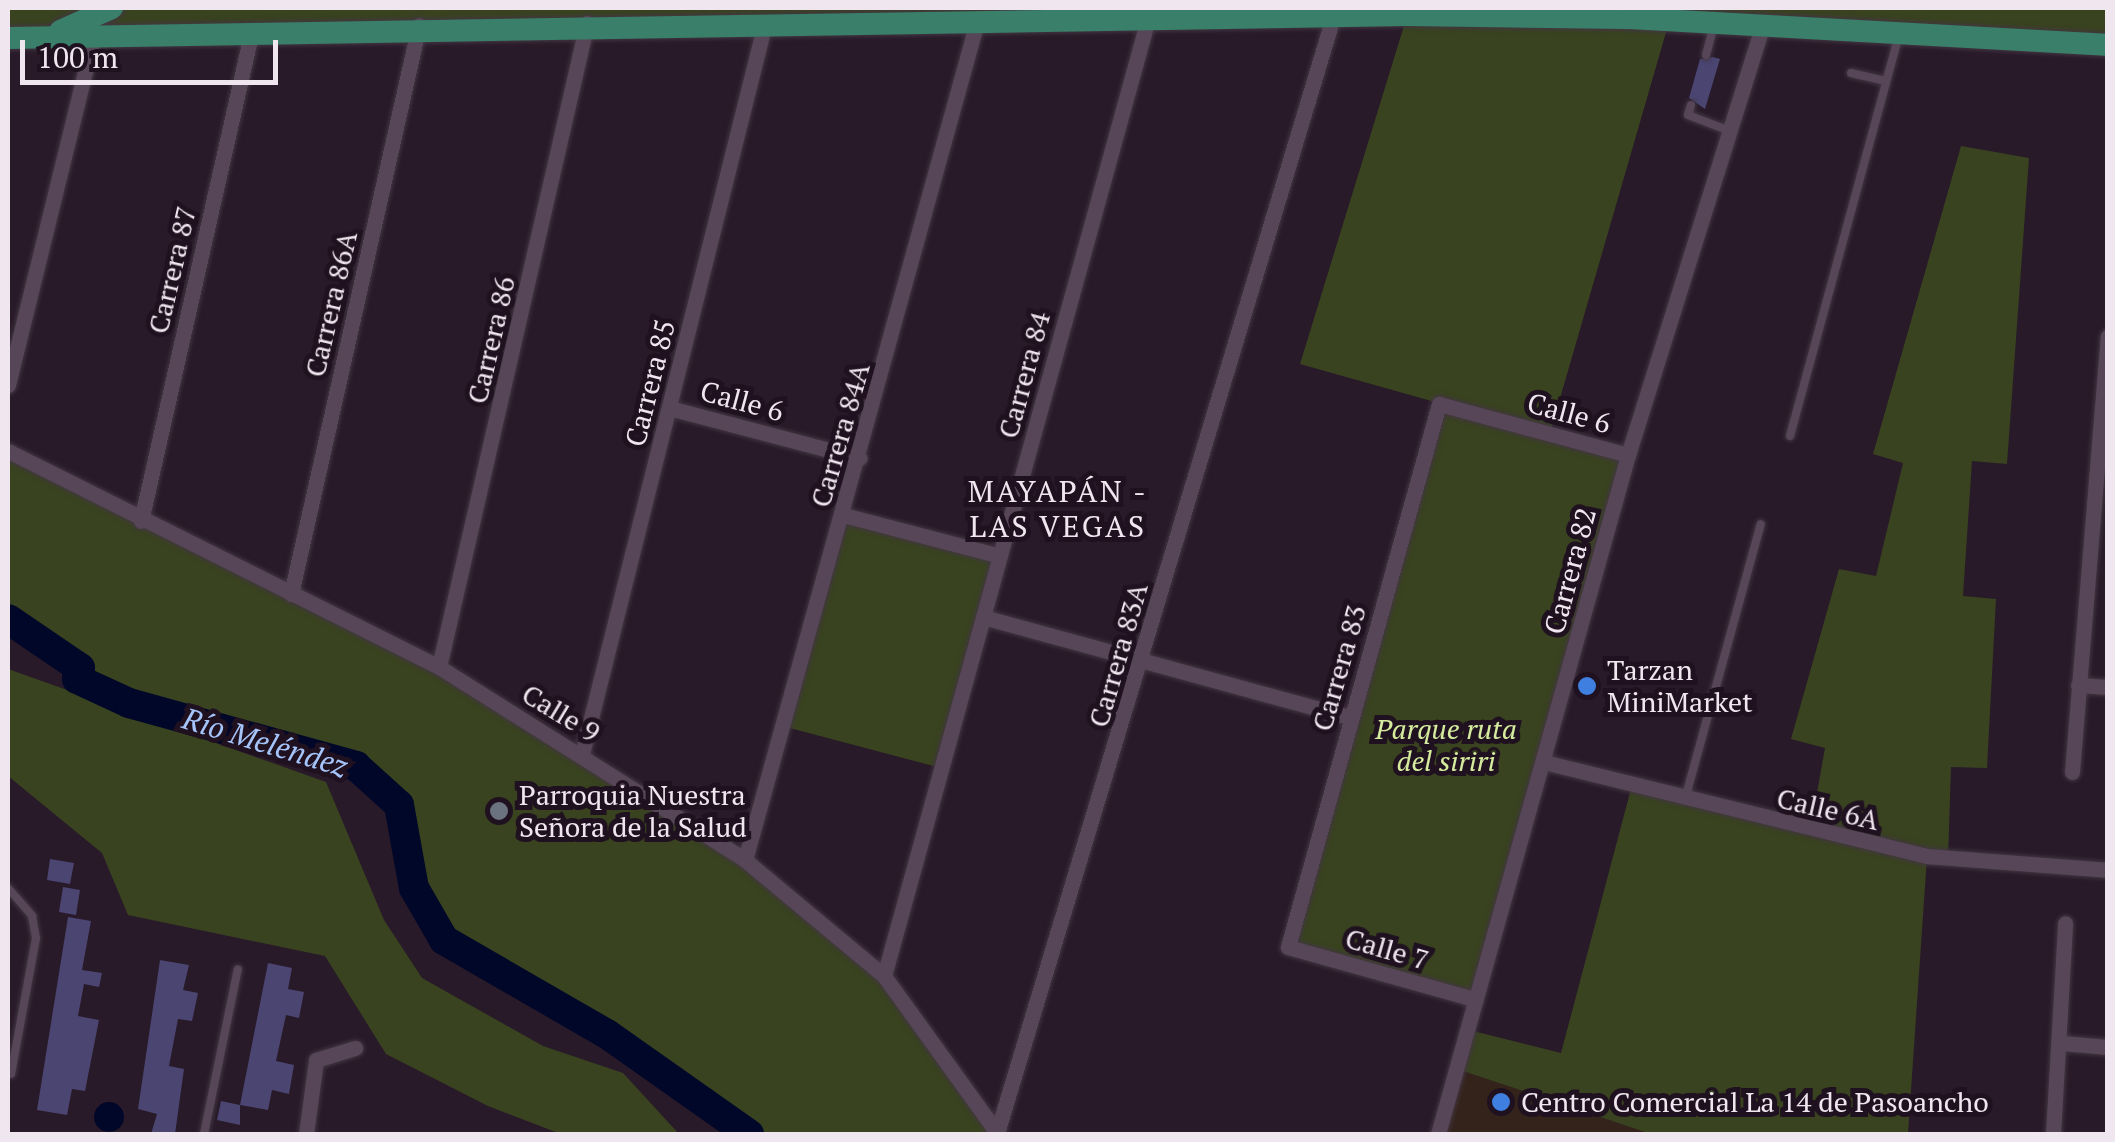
<!DOCTYPE html>
<html>
<head>
<meta charset="utf-8">
<style>
  body { margin:0 }
  #map { position:relative; width:2115px; height:1142px; overflow:hidden; background:#291a29; font-family:"PT Serif",serif }
  div>[style] { position:absolute }
  .commercial>* { inset:0; background:#34231b }
  .green>* { inset:0; background:#39431f }
  .water>* { inset:0; background:#000729 }
  .round { border-radius:50% }
  .river>* { height:30px; margin:-15px; padding:0 15px; transform-origin:15px; border-radius:15px; background:#000729 }
  .building>* { inset:0; background:#4a4571 }
  .roads { filter:drop-shadow(0 0 2px #423642) drop-shadow(0 0 2px #423642) }
  .service>* { height:8px; margin:-4px; padding:0 4px; transform-origin:4px; border-radius:4px; background:#574657 }
  .minor>* { height:15px; margin:-7.5px; padding:0 7.5px; transform-origin:7.5px; border-radius:7.5px; background:#574657 }
  .primary>* { height:22px; margin:-11px; padding:0 11px; transform-origin:11px; border-radius:11px; background:#3a7f6a }
  .dots>* { width:28px; height:28px; translate:-50% -50%; box-sizing:border-box; border:5px solid #1f111f; border-radius:50% }
  span { translate:-50% -50%; white-space:nowrap; text-align:center; line-height:1.15; -webkit-text-stroke:10px #1f111f; paint-order:stroke }
  .street-label { font-size:28px; color:#f0e6f0 }
  .poi-label { font-size:28px; color:#f0e6f0 }
  .left { translate:0 -50%; text-align:left }
  .park-label { font-size:28px; color:#d5eb9d; font-style:italic }
  .neighbourhood-label { font-size:30px; color:#f0e6f0; letter-spacing:2.5px }
  .water-label { font-size:30px; color:#a5c4f9; font-style:italic }
  .frame { position:absolute; inset:0; border:10px solid #f0e6f0; pointer-events:none }
  .scale { position:absolute; left:20px; top:40px; width:258px; height:45px; box-sizing:border-box; border:5px solid #f0e6f0; border-top:0; padding-left:12px; font-size:30px; line-height:35px; white-space:nowrap; color:#f0e6f0; -webkit-text-stroke:8px #1f111f; paint-order:stroke }
</style>
</head>
<body>
<div id="map">
  <div class="commercial">
    <div style="clip-path:polygon(1457px 1069px,1651px 1134px,1438px 1134px)"></div>
  </div>
  <div class="green">
    <div style="clip-path:polygon(8px 8px,2107px 8px,2108px 45px,1669px 22px,1550px 433px,1628px 455px,1474px 999px,1288px 947px,1435px 402px,1300px 364px,1407px 16px,8px 38px)"></div>
    <div style="clip-path:polygon(1961px 146px,2029px 158px,2007px 464px,1972px 461px,1963px 596px,1996px 599px,1987px 768px,1951px 767px,1948px 860px,1927px 857px,1908px 1134px,1651px 1134px,1457px 1069px,1465px 1029px,1561px 1053px,1632px 785px,1810px 832px,1825px 748px,1791px 739px,1839px 569px,1876px 576px,1903px 463px,1873px 454px)"></div>
    <div style="clip-path:polygon(8px 451px,439px 667px,745px 860px,884px 976px,998px 1134px,749px 1134px,607px 1034px,444px 940px,414px 888px,399px 805px,356px 766px,129px 703px,77px 679px,79px 668px,8px 619px)"></div>
    <div style="clip-path:polygon(843px 515px,1000px 556px,941px 768px,786px 727px)"></div>
    <div style="clip-path:polygon(8px 669px,326px 782px,384px 920px,422px 978px,543px 1046px,623px 1073px,679px 1134px,561px 1134px,488px 1106px,386px 1054px,325px 956px,128px 915px,102px 853px,8px 776px)"></div>
  </div>
  <div class="water">
    <div class="round" style="left:94px;top:1102px;width:30px;height:30px"></div>
  </div>
  <div class="river">
    <div style="left:8px;top:619px;width:87px;rotate:34.2deg"></div>
    <div style="left:80px;top:668px;width:11px;rotate:105deg"></div>
    <div style="left:77px;top:679px;width:57px;rotate:24.8deg"></div>
    <div style="left:129px;top:703px;width:236px;rotate:15.5deg"></div>
    <div style="left:356px;top:766px;width:58px;rotate:42.2deg"></div>
    <div style="left:399px;top:805px;width:84px;rotate:79.8deg"></div>
    <div style="left:414px;top:888px;width:60px;rotate:60deg"></div>
    <div style="left:444px;top:940px;width:188px;rotate:30deg"></div>
    <div style="left:607px;top:1034px;width:174px;rotate:35.2deg"></div>
  </div>
  <div class="building">
    <div style="clip-path:polygon(1713px 57px,1720px 59px,1705px 109px,1689px 98px,1700px 59px)"></div>
    <div style="clip-path:polygon(50px 859px,74px 863px,70px 884px,47px 880px)"></div>
    <div style="clip-path:polygon(63px 887px,80px 890px,76px 915px,59px 912px)"></div>
    <div style="clip-path:polygon(68px 917px,91px 921px,82px 970px,102px 973px,99px 987px,84px 984px,78px 1016px,99px 1020px,85px 1091px,72px 1089px,67px 1115px,37px 1110px)"></div>
    <div style="clip-path:polygon(160px 960px,189px 965px,183px 990px,198px 993px,192px 1021px,178px 1019px,169px 1066px,184px 1069px,175px 1134px,151px 1134px,157px 1114px,138px 1109px)"></div>
    <div style="clip-path:polygon(268px 963px,292px 968px,288px 989px,304px 992px,299px 1018px,286px 1015px,276px 1061px,294px 1065px,289px 1094px,272px 1090px,268px 1110px,240px 1105px)"></div>
    <div style="clip-path:polygon(221px 1101px,240px 1105px,240px 1125px,217px 1120px)"></div>
  </div>
  <div class="roads">
    <div class="service">
      <div style="left:1706px;top:55px;width:28px;rotate:-75deg"></div>
      <div style="left:1851px;top:73px;width:36px;rotate:13deg"></div>
      <div style="left:1691px;top:105px;width:10px;rotate:107deg"></div>
      <div style="left:1688px;top:115px;width:45px;rotate:20.9deg"></div>
      <div style="left:1790px;top:436px;width:416px;rotate:-74.8deg"></div>
      <div style="left:1685px;top:799px;width:285px;rotate:-74.6deg"></div>
      <div style="left:8px;top:888px;width:37px;rotate:49deg"></div>
      <div style="left:32px;top:916px;width:22px;rotate:80deg"></div>
      <div style="left:36px;top:938px;width:138px;rotate:100.4deg"></div>
      <div style="left:204px;top:1134px;width:168px;rotate:-78.4deg"></div>
    </div>
    <div class="minor">
      <div style="left:8px;top:385px;width:361px;rotate:-76.2deg"></div>
      <div style="left:669px;top:408px;width:197px;rotate:14.7deg"></div>
      <div style="left:8px;top:451px;width:482px;rotate:26.6deg"></div>
      <div style="left:439px;top:667px;width:362px;rotate:32.2deg"></div>
      <div style="left:745px;top:860px;width:181px;rotate:39.8deg"></div>
      <div style="left:884px;top:976px;width:195px;rotate:54.2deg"></div>
      <div style="left:843px;top:515px;width:162px;rotate:14.6deg"></div>
      <div style="left:141px;top:521px;width:503px;rotate:-77.26deg"></div>
      <div style="left:291px;top:594px;width:583px;rotate:-77.32deg"></div>
      <div style="left:983px;top:617px;width:382px;rotate:15.3deg"></div>
      <div style="left:439px;top:667px;width:661px;rotate:-77.06deg"></div>
      <div style="left:2078px;top:685px;width:30px;rotate:4deg"></div>
      <div style="left:582px;top:754px;width:754px;rotate:-75.95deg"></div>
      <div style="left:1544px;top:762px;width:394px;rotate:13.8deg"></div>
      <div style="left:1927px;top:856px;width:182px;rotate:4.4deg"></div>
      <div style="left:2072px;top:772px;width:437px;rotate:-85.3deg"></div>
      <div style="left:745px;top:860px;width:870px;rotate:-74.53deg"></div>
      <div style="left:884px;top:976px;width:993px;rotate:-74.58deg"></div>
      <div style="left:1474px;top:999px;width:193px;rotate:-164.4deg"></div>
      <div style="left:1288px;top:947px;width:564px;rotate:-74.46deg"></div>
      <div style="left:1439px;top:404px;width:196px;rotate:15.1deg"></div>
      <div style="left:2062px;top:1043px;width:46px;rotate:5deg"></div>
      <div style="left:997px;top:1133px;width:1165px;rotate:-73.24deg"></div>
      <div style="left:306px;top:1134px;width:75px;rotate:-82.3deg"></div>
      <div style="left:316px;top:1060px;width:41px;rotate:-17.1deg"></div>
      <div style="left:1438px;top:1134px;width:705px;rotate:-74.37deg"></div>
      <div style="left:1628px;top:455px;width:451px;rotate:-72.6deg"></div>
      <div style="left:2053px;top:1134px;width:211px;rotate:-86.7deg"></div>
    </div>
    <div class="primary">
      <div style="left:60px;top:31px;width:57px;rotate:-23.9deg"></div>
      <div style="left:8px;top:38px;width:1399px;rotate:-0.94deg"></div>
      <div style="left:1407px;top:15px;width:220px;rotate:0.8deg"></div>
      <div style="left:1627px;top:18px;width:482px;rotate:3.2deg"></div>
    </div>
  </div>
  <div class="dots">
    <div style="left:1587px;top:686px;background:#3f7fe0"></div>
    <div style="left:499px;top:811px;background:#6b7280"></div>
    <div style="left:1501px;top:1102px;background:#3f7fe0"></div>
  </div>
  <div class="street-label">
    <span style="left:172px;top:270px;rotate:-77deg">Carrera 87</span>
    <span style="left:331px;top:304px;rotate:-77deg">Carrera 86A</span>
    <span style="left:491px;top:340px;rotate:-77deg">Carrera 86</span>
    <span style="left:1024px;top:375px;rotate:-75deg">Carrera 84</span>
    <span style="left:650px;top:383px;rotate:-76deg">Carrera 85</span>
    <span style="left:742px;top:401px;rotate:15deg">Calle 6</span>
    <span style="left:1569px;top:413px;rotate:15deg">Calle 6</span>
    <span style="left:840px;top:435px;rotate:-74deg">Carrera 84A</span>
    <span style="left:1570px;top:571px;rotate:-75deg">Carrera 82</span>
    <span style="left:1118px;top:655px;rotate:-74deg">Carrera 83A</span>
    <span style="left:1339px;top:668px;rotate:-74deg">Carrera 83</span>
    <span style="left:561px;top:713px;rotate:31deg">Calle 9</span>
    <span style="left:1828px;top:809px;rotate:13deg">Calle 6A</span>
    <span style="left:1387px;top:949px;rotate:16deg">Calle 7</span>
  </div>
  <div class="poi-label">
    <span class="left" style="left:1607px;top:686px">Tarzan<br>MiniMarket</span>
    <span class="left" style="left:519px;top:811px">Parroquia Nuestra<br>Señora de la Salud</span>
    <span class="left" style="left:1521px;top:1102px">Centro Comercial La 14 de Pasoancho</span>
  </div>
  <div class="park-label">
    <span style="left:1446px;top:745px">Parque ruta<br>del siriri</span>
  </div>
  <div class="neighbourhood-label">
    <span style="left:1058px;top:508px">MAYAPÁN -<br>LAS VEGAS</span>
  </div>
  <div class="water-label">
    <span style="left:265px;top:742px;rotate:17deg">Río Meléndez</span>
  </div>
  <div class="frame"></div>
  <div class="scale">100 m</div>
</div>
</body>
</html>
